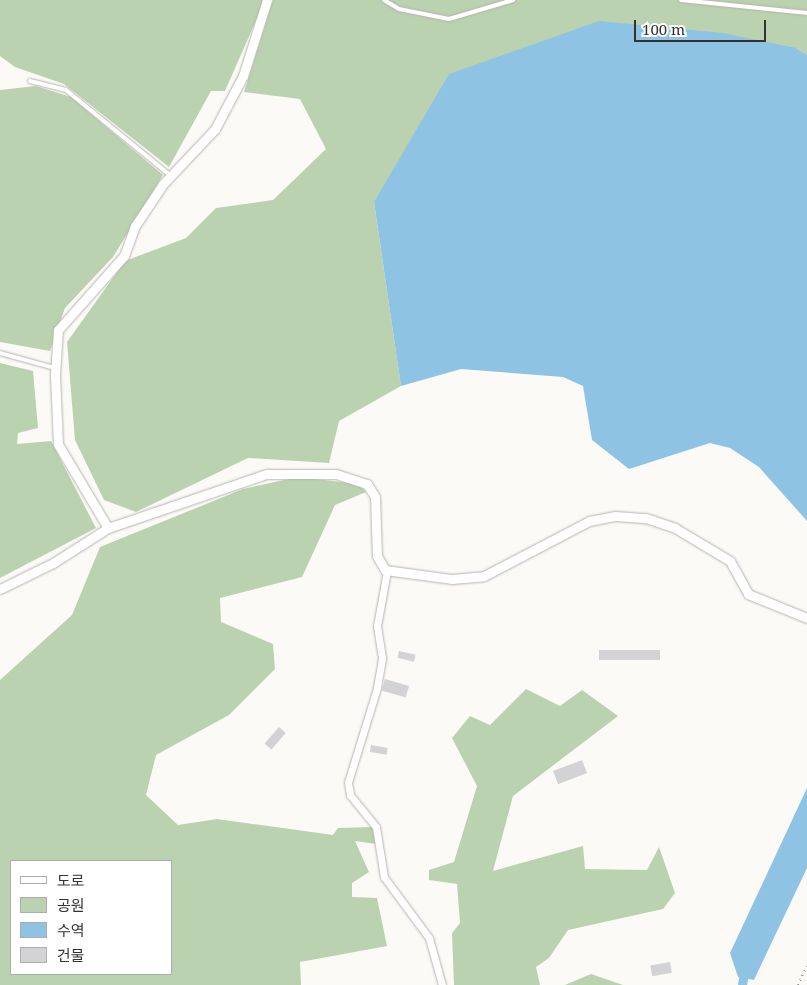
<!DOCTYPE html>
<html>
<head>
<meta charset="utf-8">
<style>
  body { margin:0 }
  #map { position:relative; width:807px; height:985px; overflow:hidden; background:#fcfaf7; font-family:"Noto Serif","Noto Sans KR",serif }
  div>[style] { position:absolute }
  .green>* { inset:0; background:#bad2af }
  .water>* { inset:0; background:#8ec3e3 }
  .canal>* { height:9px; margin:-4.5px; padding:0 4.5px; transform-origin:4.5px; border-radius:4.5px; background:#8ec3e3 }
  .building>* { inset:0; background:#d3d2d5; transform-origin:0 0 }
  .path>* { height:2px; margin-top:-1px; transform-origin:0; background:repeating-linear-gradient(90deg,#91908e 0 1px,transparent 0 5px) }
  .roads { filter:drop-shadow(0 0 1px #b5b3b0) drop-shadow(0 0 1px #b5b3b0) }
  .service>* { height:4px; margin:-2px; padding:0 2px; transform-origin:2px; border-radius:2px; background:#fff }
  .minor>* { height:7px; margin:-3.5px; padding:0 3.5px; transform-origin:3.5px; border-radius:3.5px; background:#fff }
  .tertiary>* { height:9px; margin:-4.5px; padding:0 4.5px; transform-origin:4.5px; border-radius:4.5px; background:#fff }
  span { translate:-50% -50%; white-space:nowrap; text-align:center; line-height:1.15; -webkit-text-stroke:4.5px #fff; paint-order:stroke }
  .legend { position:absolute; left:10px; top:860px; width:162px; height:115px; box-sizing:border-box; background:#fff; border:1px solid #aeadad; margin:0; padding:6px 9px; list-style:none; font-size:15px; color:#343332 }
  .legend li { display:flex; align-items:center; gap:10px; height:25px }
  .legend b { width:25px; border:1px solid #aeadad }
  .scale { position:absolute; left:634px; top:20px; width:132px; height:22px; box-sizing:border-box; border:2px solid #343332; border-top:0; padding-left:6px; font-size:15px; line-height:18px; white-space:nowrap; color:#343332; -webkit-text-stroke:4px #fff; paint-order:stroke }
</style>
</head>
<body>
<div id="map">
  <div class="green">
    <div style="clip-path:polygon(0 0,265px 0,225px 91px,211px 91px,169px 167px,64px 84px,15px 67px,0 56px)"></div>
    <div style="clip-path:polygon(273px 0,807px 0,807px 55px,796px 48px,374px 202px,401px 386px,339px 421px,329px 463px,248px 458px,136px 512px,104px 500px,75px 440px,67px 342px,125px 261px,186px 238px,216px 208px,273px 200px,326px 149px,300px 99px,244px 92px)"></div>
    <div style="clip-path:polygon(36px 86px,71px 97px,163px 175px,113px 257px,65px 308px,50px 351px,0 342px,0 90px)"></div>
    <div style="clip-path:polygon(0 363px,33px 371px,38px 428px,18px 433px,17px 444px,51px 441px,96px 528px,0 578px)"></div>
    <div style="clip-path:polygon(evenodd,298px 477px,358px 484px,366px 492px,335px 505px,302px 577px,220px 598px,221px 622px,273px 644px,275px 669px,229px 715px,156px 755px,146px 795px,178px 825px,217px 819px,333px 835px,338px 828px,372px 827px,376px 844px,355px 841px,369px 872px,352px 883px,352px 897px,377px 898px,387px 946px,300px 962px,301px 985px,0 985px,0 680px,72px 615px,100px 547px,243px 489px,298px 477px,11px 861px,171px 861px,171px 974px,11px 974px,11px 861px)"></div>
    <div style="clip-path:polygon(526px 689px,560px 706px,582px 690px,618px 716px,513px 796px,493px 871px,583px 846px,585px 869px,647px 870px,659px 847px,675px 893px,663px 909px,568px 930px,549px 958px,536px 967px,540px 985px,454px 985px,452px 933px,460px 923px,457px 884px,429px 880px,429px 870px,454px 862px,477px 786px,452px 738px,470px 716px,490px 725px)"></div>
    <div style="clip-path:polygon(591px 974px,623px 985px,565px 985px)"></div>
  </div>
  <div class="water">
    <div style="clip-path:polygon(599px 21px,723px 33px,796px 48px,807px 55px,807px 521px,759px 467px,730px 448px,710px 443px,629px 469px,592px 440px,583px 386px,563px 377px,461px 369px,401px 386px,374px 202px,449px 74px)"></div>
    <div style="clip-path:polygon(807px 788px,807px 868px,754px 980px,738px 977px,730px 953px)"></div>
  </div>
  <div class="canal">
    <div style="left:742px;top:985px;width:18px;rotate:-81deg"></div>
  </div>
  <div class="building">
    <div style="left:660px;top:650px;width:10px;height:61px;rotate:90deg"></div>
    <div style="left:399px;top:651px;width:17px;height:7px;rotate:13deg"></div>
    <div style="left:385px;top:679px;width:25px;height:12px;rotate:16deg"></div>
    <div style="left:279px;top:727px;width:9px;height:22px;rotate:41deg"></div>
    <div style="left:371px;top:745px;width:17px;height:7px;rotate:10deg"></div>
    <div style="left:582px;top:760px;width:14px;height:31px;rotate:69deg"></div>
    <div style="left:670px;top:962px;width:11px;height:20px;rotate:80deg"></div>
  </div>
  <div class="path">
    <div style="left:798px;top:985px;width:21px;rotate:-65deg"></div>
  </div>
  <div class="roads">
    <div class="service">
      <div style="left:384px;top:0;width:17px;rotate:31deg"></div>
      <div style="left:399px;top:9px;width:51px;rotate:11.3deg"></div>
      <div style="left:449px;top:19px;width:67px;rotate:-16.5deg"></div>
      <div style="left:681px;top:0;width:127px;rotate:5.9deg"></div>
      <div style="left:30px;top:81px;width:37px;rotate:14deg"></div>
      <div style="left:66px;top:90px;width:136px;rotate:39.3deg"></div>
      <div style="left:0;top:353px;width:57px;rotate:15.3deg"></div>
    </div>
    <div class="minor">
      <div style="left:387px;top:571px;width:56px;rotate:100.3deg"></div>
      <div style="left:377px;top:626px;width:33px;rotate:81deg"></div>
      <div style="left:382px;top:659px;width:29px;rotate:100deg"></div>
      <div style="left:377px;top:688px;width:98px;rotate:107.1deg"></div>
      <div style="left:348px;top:782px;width:13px;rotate:81deg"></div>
      <div style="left:350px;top:795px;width:41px;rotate:50.9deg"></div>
      <div style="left:376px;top:827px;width:51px;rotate:80.9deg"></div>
      <div style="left:384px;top:877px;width:76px;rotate:53.6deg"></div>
      <div style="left:429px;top:938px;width:49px;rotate:74.5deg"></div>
    </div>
    <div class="tertiary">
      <div style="left:108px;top:528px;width:168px;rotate:-18.8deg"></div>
      <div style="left:267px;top:474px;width:69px"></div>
      <div style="left:336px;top:474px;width:33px;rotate:18deg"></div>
      <div style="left:367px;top:484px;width:15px;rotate:58deg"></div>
      <div style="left:375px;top:497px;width:59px;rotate:88.1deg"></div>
      <div style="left:377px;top:556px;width:16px;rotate:60deg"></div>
      <div style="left:385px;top:570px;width:68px;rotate:7.7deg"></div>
      <div style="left:452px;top:579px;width:32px;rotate:-5deg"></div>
      <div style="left:484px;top:576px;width:119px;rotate:-27.6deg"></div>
      <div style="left:589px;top:521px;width:26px;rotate:-11deg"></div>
      <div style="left:615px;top:516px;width:31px;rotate:4deg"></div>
      <div style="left:646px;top:518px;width:31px;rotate:19deg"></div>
      <div style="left:675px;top:528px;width:64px;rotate:31deg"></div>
      <div style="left:730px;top:561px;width:38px;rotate:61deg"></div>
      <div style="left:748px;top:594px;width:64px;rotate:22.1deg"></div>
      <div style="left:0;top:589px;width:59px;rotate:-26.1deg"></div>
      <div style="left:53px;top:563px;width:65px;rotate:-32.5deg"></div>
      <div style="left:108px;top:528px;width:98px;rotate:-120.8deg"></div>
      <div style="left:58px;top:444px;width:69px;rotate:-92.5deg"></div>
      <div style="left:55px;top:375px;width:45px;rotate:-86.2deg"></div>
      <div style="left:58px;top:330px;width:99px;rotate:-48.3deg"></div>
      <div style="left:124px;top:256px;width:32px;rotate:-70deg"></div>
      <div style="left:135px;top:226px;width:50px;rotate:-56.3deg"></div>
      <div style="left:163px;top:184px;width:76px;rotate:-46.6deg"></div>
      <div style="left:215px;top:129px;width:60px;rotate:-62.2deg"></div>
      <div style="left:243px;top:76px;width:80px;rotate:-72.5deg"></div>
    </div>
  </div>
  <ul class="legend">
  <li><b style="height:6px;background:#fff"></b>도로</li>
  <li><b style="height:14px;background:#bad2af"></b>공원</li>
  <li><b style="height:14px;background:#8ec3e3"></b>수역</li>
  <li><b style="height:14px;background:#d3d2d5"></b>건물</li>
  </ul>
  <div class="scale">100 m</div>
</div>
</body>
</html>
